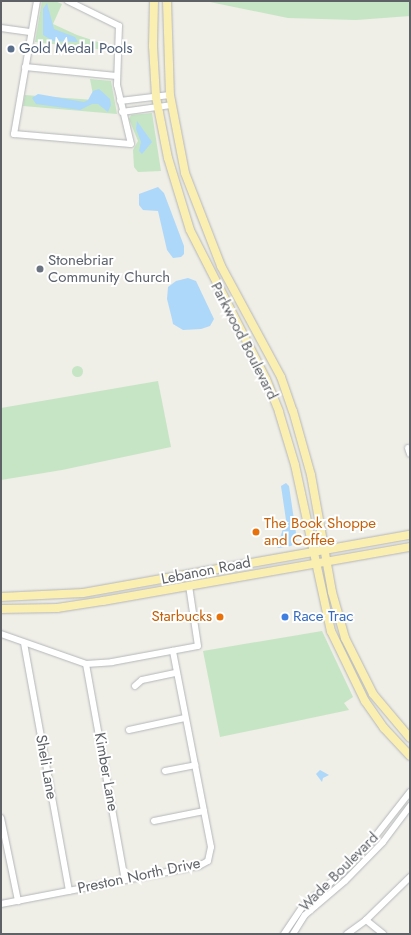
<!DOCTYPE html>
<html>
<head>
<meta charset="utf-8">
<style>
  body { margin:0 }
  #map { position:relative; width:411px; height:935px; overflow:hidden; background:#efeee7; font-family:Jost,sans-serif }
  div>[style] { position:absolute }
  .green>* { inset:0; background:#c5e5c5 }
  .round { border-radius:50% }
  .water>* { inset:0; background:#add8fa }
  .roads { filter:drop-shadow(0 0 1px #b4b7ba) drop-shadow(0 0 1px #b4b7ba) }
  .minor>* { height:6px; margin:-3px; padding:0 3px; transform-origin:3px; border-radius:3px; background:#fff }
  .major>* { height:8px; margin:-4px; padding:0 4px; transform-origin:4px; border-radius:4px; background:#faeeb1 }
  .dots>* { width:11px; height:11px; translate:-50% -50%; box-sizing:border-box; border:2px solid #fff; border-radius:50% }
  span { translate:-50% -50%; white-space:nowrap; text-align:center; line-height:1.15; -webkit-text-stroke:4px #fff; paint-order:stroke }
  .service-label { font-size:15px; color:#4e5e75 }
  .left { translate:0 -50%; text-align:left }
  .worship-label { font-size:15px; color:#5b616d }
  .street-label { font-size:15px; color:#5e6266 }
  .food-label { font-size:15px; color:#c56008 }
  .right { translate:-100% -50%; text-align:right }
  .shop-label { font-size:15px; color:#366cbe }
  .frame { position:absolute; inset:0; border:2px solid #5e6266; pointer-events:none }
</style>
</head>
<body>
<div id="map">
  <div class="green">
    <div style="clip-path:polygon(42px 1px,55px 1px,62px 4px,53px 24px,77px 35px,110px 46px,113px 44px,115px 51px,35px 42px)"></div>
    <div style="clip-path:polygon(205px 1px,410px 1px,410px 16px,356px 20px,288px 18px)"></div>
    <div style="clip-path:polygon(90px 79px,111px 81px,117px 114px,23px 106px,25px 95px,94px 100px)"></div>
    <div style="clip-path:polygon(152px 113px,161px 171px,138px 172px,134px 167px,133px 150px,138px 141px,129px 119px,131px 115px)"></div>
    <div class="round" style="left:71.5px;top:365.5px;width:11px;height:11px"></div>
    <div style="clip-path:polygon(158px 381px,171px 447px,62px 470px,1px 480px,1px 408px)"></div>
    <div style="clip-path:polygon(322px 631px,353px 697px,344px 703px,349px 710px,220px 737px,203px 651px)"></div>
  </div>
  <div class="water">
    <div style="clip-path:polygon(47px 3px,54px 29px,75px 37px,78px 42px,53px 41px,43px 35px,43px 9px)"></div>
    <div style="clip-path:polygon(99px 89px,110px 99px,111px 105px,108px 112px,98px 104px,92px 104px,80px 110px,36px 104px,32px 98px,38px 94px,84px 102px,88px 100px,93px 91px)"></div>
    <div style="clip-path:polygon(137px 121px,152px 142px,142px 154px,139px 151px,141px 142px,136px 129px)"></div>
    <div style="clip-path:polygon(158px 187px,164px 193px,184px 246px,184px 254px,181px 257px,173px 258px,167px 250px,158px 211px,143px 210px,139px 205px,139px 194px)"></div>
    <div style="clip-path:polygon(188px 278px,196px 281px,214px 319px,210px 326px,201px 329px,183px 330px,173px 324px,172px 319px,167px 299px,168px 287px,176px 281px)"></div>
    <div style="clip-path:polygon(286px 483px,289px 486px,297px 540px,291px 546px,278px 548px,275px 544px,280px 538px,286px 520px,281px 486px)"></div>
    <div style="clip-path:polygon(320px 770px,329px 775px,323px 778px,322px 782px,316px 774px)"></div>
  </div>
  <div class="roads">
    <div class="minor">
      <div style="left:37px;top:1px;width:135px;rotate:99.8deg"></div>
      <div style="left:14px;top:134px;width:117px;rotate:4.9deg"></div>
      <div style="left:131px;top:144px;width:61px;rotate:-103.3deg"></div>
      <div style="left:117px;top:85px;width:59px;rotate:-88.1deg"></div>
      <div style="left:119px;top:26px;width:57px;rotate:-153.9deg"></div>
      <div style="left:1px;top:28px;width:29px;rotate:8deg"></div>
      <div style="left:25px;top:67px;width:92px;rotate:5.6deg"></div>
      <div style="left:120px;top:101px;width:50px;rotate:-6.8deg"></div>
      <div style="left:122px;top:112px;width:49px;rotate:-8.1deg"></div>
      <div style="left:408px;top:448px;width:6px;rotate:72deg"></div>
      <div style="left:1px;top:634px;width:90px;rotate:19.4deg"></div>
      <div style="left:86px;top:664px;width:26px;rotate:-4deg"></div>
      <div style="left:112px;top:662px;width:87px;rotate:-10.5deg"></div>
      <div style="left:198px;top:646px;width:61px;rotate:-98.5deg"></div>
      <div style="left:24px;top:643px;width:252px;rotate:79.7deg"></div>
      <div style="left:86px;top:664px;width:219px;rotate:79.8deg"></div>
      <div style="left:135px;top:686px;width:9px;rotate:-41deg"></div>
      <div style="left:142px;top:680px;width:35px;rotate:-12deg"></div>
      <div style="left:129px;top:730px;width:57px;rotate:-12.1deg"></div>
      <div style="left:165px;top:771px;width:31px;rotate:-11deg"></div>
      <div style="left:1px;top:818px;width:85px;rotate:78.4deg"></div>
      <div style="left:154px;top:821px;width:51px;rotate:-11.3deg"></div>
      <div style="left:1px;top:904px;width:202px;rotate:-10.9deg"></div>
      <div style="left:199px;top:866px;width:10px;rotate:-29deg"></div>
      <div style="left:208px;top:861px;width:14px;rotate:-78deg"></div>
      <div style="left:211px;top:847px;width:200px;rotate:-101deg"></div>
      <div style="left:366px;top:920px;width:22px;rotate:39deg"></div>
      <div style="left:284px;top:934px;width:32px;rotate:-56deg"></div>
      <div style="left:302px;top:907px;width:54px;rotate:-40.5deg"></div>
      <div style="left:343px;top:872px;width:40px;rotate:-47deg"></div>
      <div style="left:370px;top:843px;width:65px;rotate:-51.9deg"></div>
      <div style="left:293px;top:934px;width:22px;rotate:-58deg"></div>
      <div style="left:305px;top:915px;width:52px;rotate:-40.4deg"></div>
      <div style="left:345px;top:881px;width:54px;rotate:-45.7deg"></div>
      <div style="left:383px;top:842px;width:45px;rotate:-53.1deg"></div>
      <div style="left:347px;top:934px;width:24px;rotate:-36deg"></div>
      <div style="left:366px;top:920px;width:62px;rotate:-44.3deg"></div>
    </div>
    <div class="major">
      <div style="left:154px;top:1px;width:45px;rotate:91.3deg"></div>
      <div style="left:153px;top:46px;width:51px;rotate:86.6deg"></div>
      <div style="left:156px;top:97px;width:62px;rotate:78.9deg"></div>
      <div style="left:168px;top:158px;width:75px;rotate:73deg"></div>
      <div style="left:190px;top:230px;width:167px;rotate:63deg"></div>
      <div style="left:266px;top:379px;width:35px;rotate:68deg"></div>
      <div style="left:279px;top:412px;width:55px;rotate:73.2deg"></div>
      <div style="left:295px;top:465px;width:170px;rotate:77.8deg"></div>
      <div style="left:331px;top:631px;width:78px;rotate:64.1deg"></div>
      <div style="left:365px;top:701px;width:33px;rotate:55deg"></div>
      <div style="left:384px;top:728px;width:38px;rotate:47deg"></div>
      <div style="left:167px;top:1px;width:94px;rotate:88.2deg"></div>
      <div style="left:170px;top:95px;width:79px;rotate:79.1deg"></div>
      <div style="left:185px;top:173px;width:100px;rotate:68.8deg"></div>
      <div style="left:221px;top:266px;width:126px;rotate:61.6deg"></div>
      <div style="left:281px;top:377px;width:36px;rotate:71deg"></div>
      <div style="left:293px;top:411px;width:66px;rotate:74.3deg"></div>
      <div style="left:311px;top:475px;width:119px;rotate:79.8deg"></div>
      <div style="left:332px;top:592px;width:48px;rotate:74.2deg"></div>
      <div style="left:345px;top:638px;width:63px;rotate:63.4deg"></div>
      <div style="left:373px;top:694px;width:57px;rotate:49.9deg"></div>
      <div style="left:1px;top:597px;width:82px;rotate:-2.8deg"></div>
      <div style="left:83px;top:593px;width:332px;rotate:-10.1deg"></div>
      <div style="left:1px;top:609px;width:56px;rotate:-1deg"></div>
      <div style="left:57px;top:608px;width:47px;rotate:-8.7deg"></div>
      <div style="left:103px;top:601px;width:312px;rotate:-10deg"></div>
    </div>
  </div>
  <div class="dots">
    <div style="left:11px;top:49px;background:#5c6f8a"></div>
    <div style="left:40px;top:269px;background:#6b7280"></div>
    <div style="left:256px;top:532px;background:#e8710a"></div>
    <div style="left:220px;top:617px;background:#e8710a"></div>
    <div style="left:285px;top:617px;background:#3f7fe0"></div>
  </div>
  <div class="service-label">
    <span class="left" style="left:19px;top:49px">Gold Medal Pools</span>
  </div>
  <div class="worship-label">
    <span class="left" style="left:48px;top:269px">Stonebriar<br>Community Church</span>
  </div>
  <div class="street-label">
    <span style="left:244px;top:341px;rotate:63deg">Parkwood Boulevard</span>
    <span style="left:206px;top:571px;rotate:-11deg">Lebanon Road</span>
    <span style="left:46px;top:767px;rotate:80deg">Sheli Lane</span>
    <span style="left:106px;top:772px;rotate:80deg">Kimber Lane</span>
    <span style="left:339px;top:872px;rotate:-45deg">Wade Boulevard</span>
    <span style="left:139px;top:876px;rotate:-12deg">Preston North Drive</span>
  </div>
  <div class="food-label">
    <span class="left" style="left:264px;top:532px">The Book Shoppe<br>and Coffee</span>
    <span class="right" style="left:212px;top:617px">Starbucks</span>
  </div>
  <div class="shop-label">
    <span class="left" style="left:293px;top:617px">Race Trac</span>
  </div>
  <div class="frame"></div>
</div>
</body>
</html>
